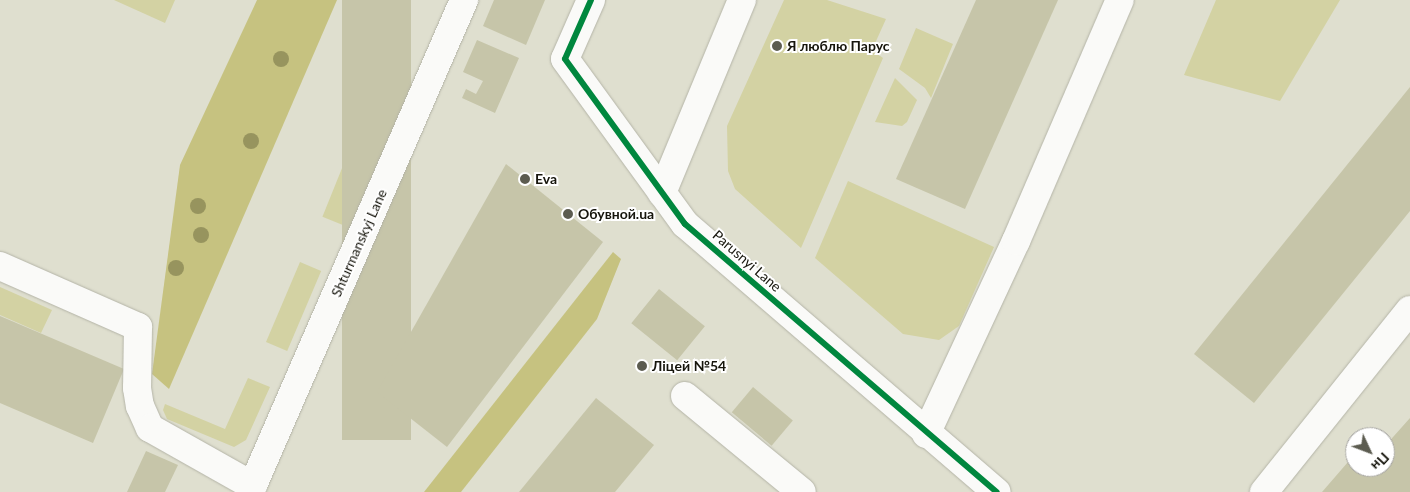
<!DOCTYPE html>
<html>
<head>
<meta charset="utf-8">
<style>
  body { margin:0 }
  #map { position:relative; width:1410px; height:492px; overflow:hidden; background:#dfdfcf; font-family:Lato,sans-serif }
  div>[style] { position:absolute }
  .green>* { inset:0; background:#d3d2a3; transform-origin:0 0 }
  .forest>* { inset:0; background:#c6c280 }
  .building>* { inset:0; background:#c6c5a9; transform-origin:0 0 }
  .roads { filter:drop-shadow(0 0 1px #b4b4a7) drop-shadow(0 0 1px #b4b4a7) }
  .minor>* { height:28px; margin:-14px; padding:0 14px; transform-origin:14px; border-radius:14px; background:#fafaf8 }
  .cycleway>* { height:6px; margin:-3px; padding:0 3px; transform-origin:3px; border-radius:3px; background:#00873e }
  .trees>* { width:16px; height:16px; margin:-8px; border-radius:50%; background:#97945e }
  .dots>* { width:14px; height:14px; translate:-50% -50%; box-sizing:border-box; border:2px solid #fff; border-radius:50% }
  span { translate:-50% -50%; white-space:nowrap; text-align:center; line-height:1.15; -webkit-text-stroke:4px #fff; paint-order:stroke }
  .poi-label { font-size:14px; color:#16150c; font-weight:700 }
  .left { translate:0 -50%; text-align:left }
  .street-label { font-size:14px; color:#16150c }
  .north { position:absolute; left:1345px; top:427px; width:50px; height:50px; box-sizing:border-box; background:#fff; border:1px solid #a2a19e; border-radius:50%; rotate:133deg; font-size:14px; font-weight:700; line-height:20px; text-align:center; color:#16150c }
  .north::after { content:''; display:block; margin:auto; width:18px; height:22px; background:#5c5c50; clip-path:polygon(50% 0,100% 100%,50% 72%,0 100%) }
</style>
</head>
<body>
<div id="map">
  <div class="green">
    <div style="clip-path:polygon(114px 0,175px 0,165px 23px)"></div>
    <div style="clip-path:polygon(784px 0,827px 0,886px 19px,872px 50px,883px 58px,801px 248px,735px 189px,728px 171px,727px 126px)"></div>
    <div style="clip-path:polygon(1216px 0,1340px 0,1280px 101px,1184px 75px)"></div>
    <div style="clip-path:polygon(916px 28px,953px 44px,931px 98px,925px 88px,899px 69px)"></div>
    <div style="clip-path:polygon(895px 78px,917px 100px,907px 122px,902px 126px,875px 122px)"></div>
    <div style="left:355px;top:136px;width:24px;height:87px;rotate:22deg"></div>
    <div style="clip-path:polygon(848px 181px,994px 247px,959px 326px,939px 340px,903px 334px,815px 258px)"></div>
    <div style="left:300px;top:262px;width:23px;height:87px;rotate:23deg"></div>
    <div style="clip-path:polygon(0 287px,52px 310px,41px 333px,0 315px)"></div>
    <div style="clip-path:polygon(248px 378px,270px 387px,246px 440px,234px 447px,167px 419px,163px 410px,165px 404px,225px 429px)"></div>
  </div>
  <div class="forest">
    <div style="clip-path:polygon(257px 0,337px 0,169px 389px,152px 374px,180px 165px)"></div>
    <div style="clip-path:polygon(613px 252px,621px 259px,597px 319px,461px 492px,424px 492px)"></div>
  </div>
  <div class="building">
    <div style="left:342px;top:0;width:69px;height:440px"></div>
    <div style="clip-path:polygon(494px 0,545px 0,526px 45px,483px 26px)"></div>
    <div style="clip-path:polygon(976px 0,1058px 0,965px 209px,896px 179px)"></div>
    <div style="clip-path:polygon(477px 40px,519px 58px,495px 113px,462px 98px,466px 89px,476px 94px,483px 81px,463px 72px)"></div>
    <div style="clip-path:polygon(1410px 87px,1410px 211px,1254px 403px,1194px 354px)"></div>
    <div style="clip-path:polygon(506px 164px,603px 242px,447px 447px,377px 392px)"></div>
    <div style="left:659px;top:289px;width:59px;height:44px;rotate:39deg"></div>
    <div style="clip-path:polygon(0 316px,124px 369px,93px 443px,0 403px)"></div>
    <div style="left:753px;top:387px;width:52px;height:33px;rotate:40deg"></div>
    <div style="clip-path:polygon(596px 398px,654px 445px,615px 492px,519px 492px)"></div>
    <div style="clip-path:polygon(1410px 418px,1410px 492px,1322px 492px,1348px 462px,1361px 473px,1367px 467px,1385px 467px,1385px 446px)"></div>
    <div style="clip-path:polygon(146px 451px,178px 465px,165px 492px,127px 492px)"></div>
  </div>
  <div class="roads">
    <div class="minor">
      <div style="left:591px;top:0;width:64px;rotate:113.8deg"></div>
      <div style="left:565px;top:59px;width:204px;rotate:54deg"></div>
      <div style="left:685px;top:224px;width:411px;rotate:40.7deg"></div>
      <div style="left:662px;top:193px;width:209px;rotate:-67.5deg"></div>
      <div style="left:0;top:266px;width:151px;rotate:23.8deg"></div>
      <div style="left:138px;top:327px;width:61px;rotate:90.9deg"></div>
      <div style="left:137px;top:388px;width:18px;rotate:81deg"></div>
      <div style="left:140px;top:406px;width:24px;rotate:66deg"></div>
      <div style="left:150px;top:428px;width:118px;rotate:29.4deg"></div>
      <div style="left:685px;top:396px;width:151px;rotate:39.4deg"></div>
      <div style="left:926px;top:434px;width:213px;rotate:-65deg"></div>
      <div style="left:1016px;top:241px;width:262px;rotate:-66.7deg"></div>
      <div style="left:250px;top:492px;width:537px;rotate:-66.49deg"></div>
      <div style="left:1264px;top:492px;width:233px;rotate:-51.3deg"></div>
    </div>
  </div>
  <div class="cycleway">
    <div style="left:591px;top:0;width:64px;rotate:113.8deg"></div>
    <div style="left:565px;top:59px;width:204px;rotate:54deg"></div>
    <div style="left:685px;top:224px;width:411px;rotate:40.7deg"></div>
  </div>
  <div class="trees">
    <div style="left:281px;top:59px"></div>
    <div style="left:251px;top:141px"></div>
    <div style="left:198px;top:206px"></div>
    <div style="left:201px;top:235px"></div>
    <div style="left:176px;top:268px"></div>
  </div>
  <div class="dots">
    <div style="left:777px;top:46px;background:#5c5c50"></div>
    <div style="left:525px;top:179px;background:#5c5c50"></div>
    <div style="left:568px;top:214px;background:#5c5c50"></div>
    <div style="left:642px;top:366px;background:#5c5c50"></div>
  </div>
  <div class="poi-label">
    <span class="left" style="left:787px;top:46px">Я люблю Парус</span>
    <span class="left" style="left:535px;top:179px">Eva</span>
    <span class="left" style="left:578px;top:214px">Обувной.ua</span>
    <span class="left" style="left:652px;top:366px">Ліцей №54</span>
  </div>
  <div class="street-label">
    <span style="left:359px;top:243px;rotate:-66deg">Shturmanskyj Lane</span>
    <span style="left:747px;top:261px;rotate:41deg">Parusnyi Lane</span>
  </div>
  <div class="north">Пн</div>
</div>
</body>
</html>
